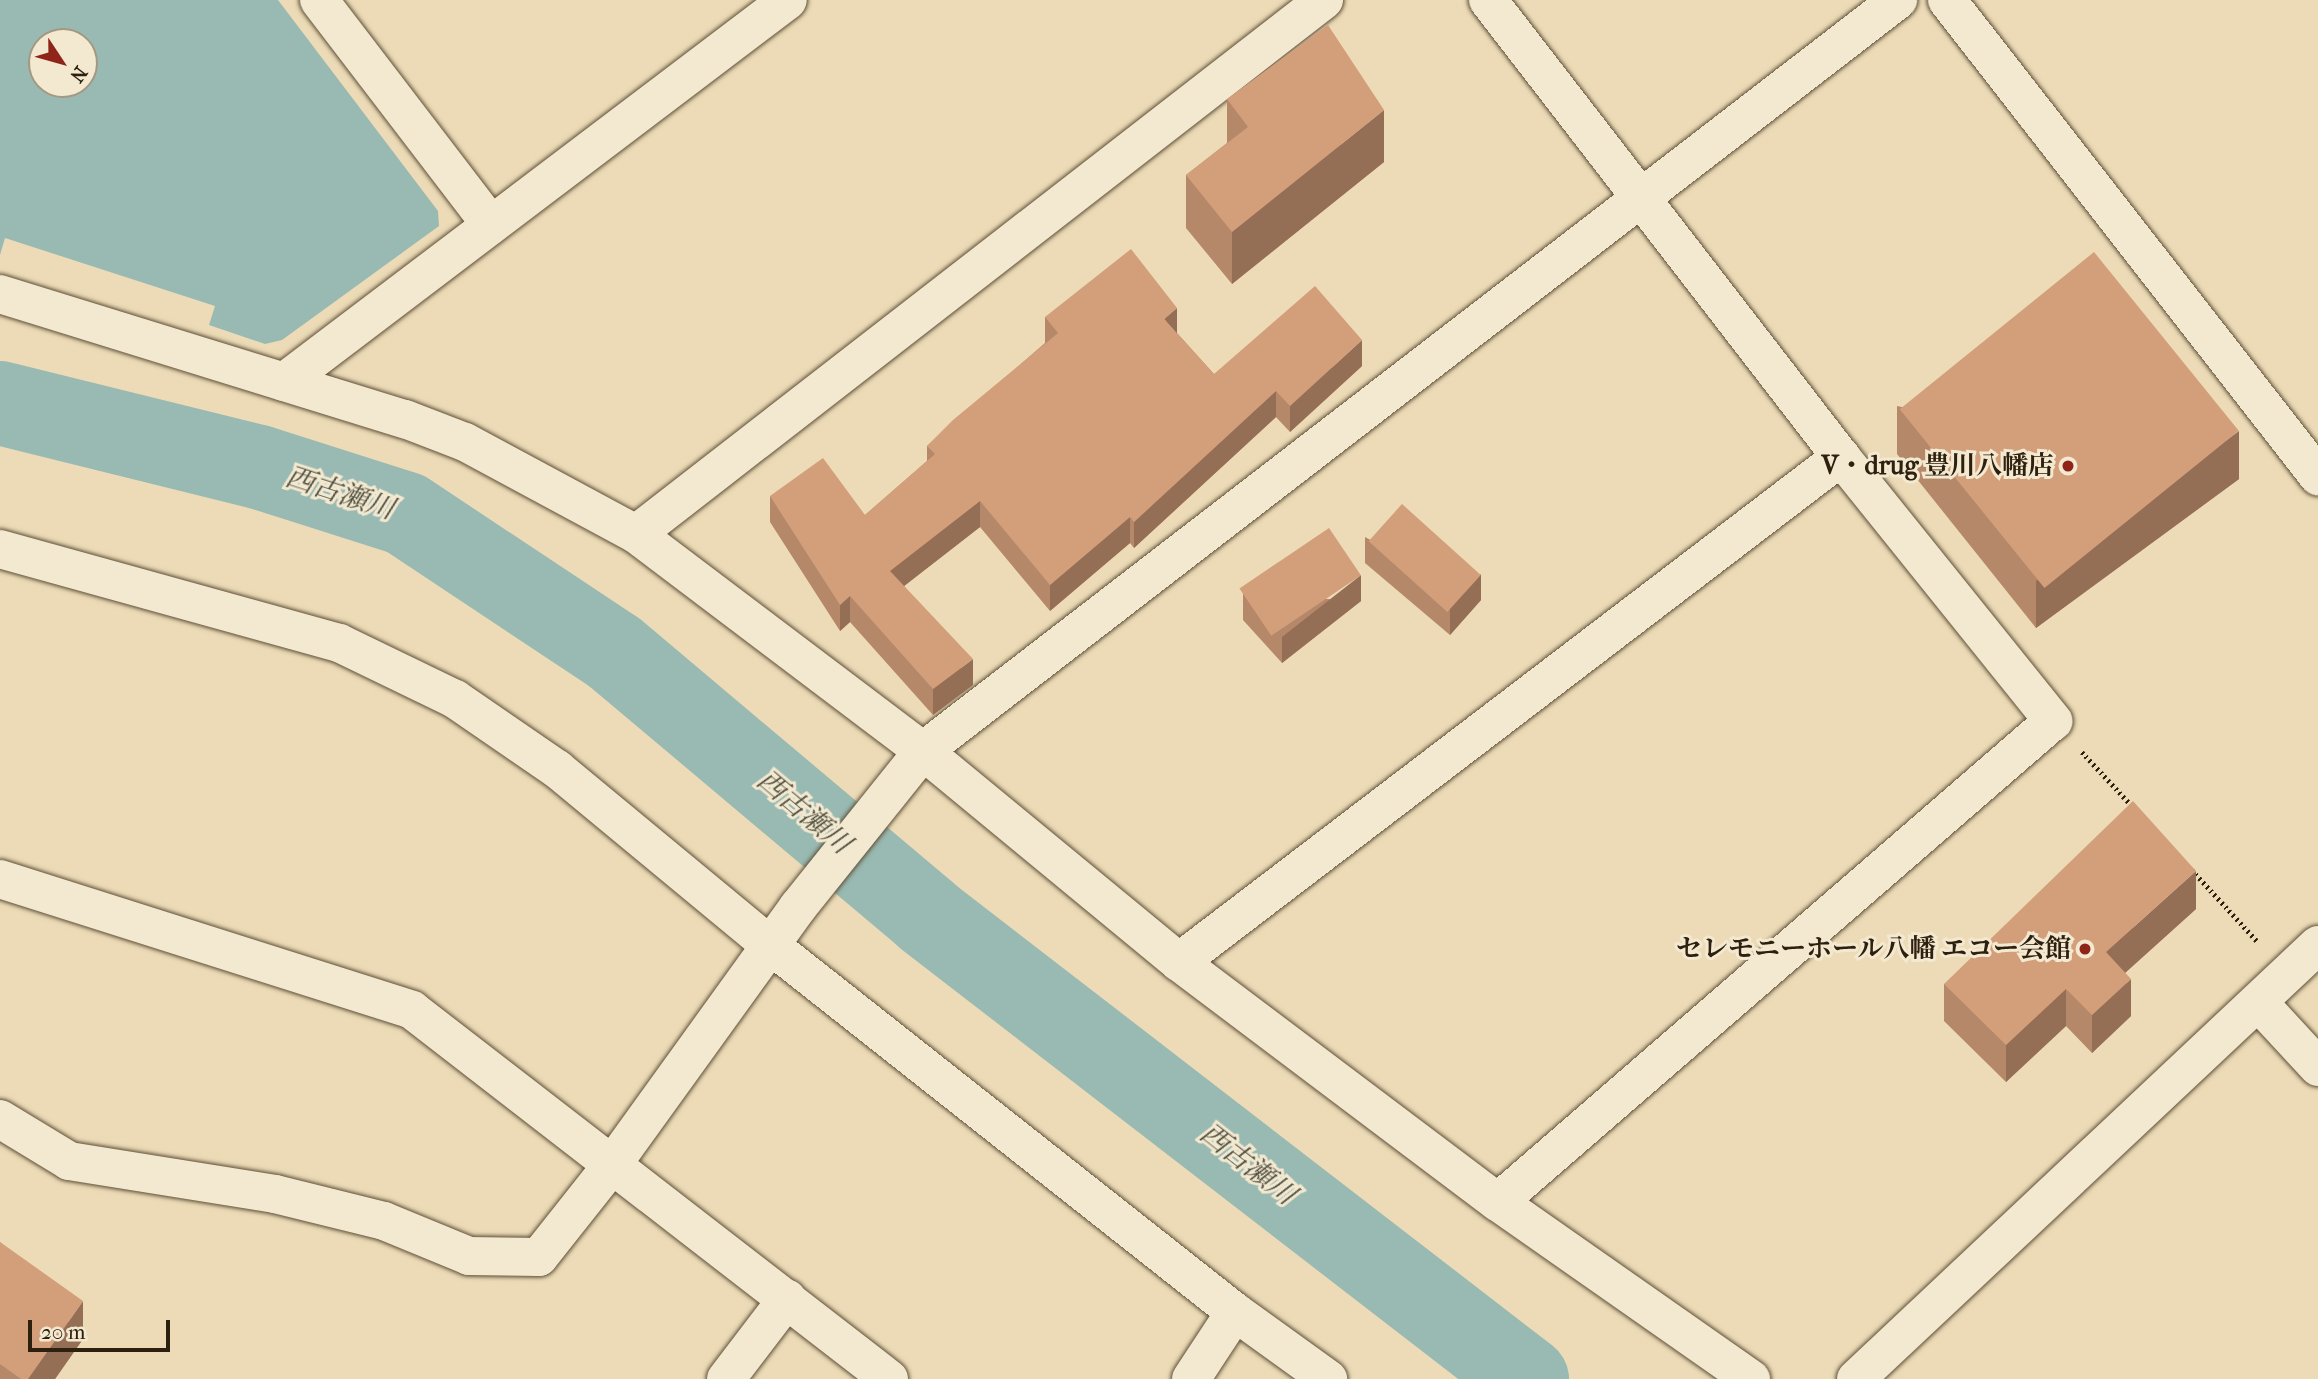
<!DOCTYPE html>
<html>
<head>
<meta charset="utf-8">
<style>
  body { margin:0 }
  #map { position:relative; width:2318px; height:1379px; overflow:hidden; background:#ecdbb6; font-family:"IM FELL French Canon","Noto Serif JP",serif }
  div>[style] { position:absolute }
  .water>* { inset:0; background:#99bab2 }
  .river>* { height:84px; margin:-42px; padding:0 42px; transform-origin:42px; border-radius:42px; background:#99bab2 }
  .path>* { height:4.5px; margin-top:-2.25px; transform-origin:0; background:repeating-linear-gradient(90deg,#2e200e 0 2px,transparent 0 5.5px) }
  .roads { filter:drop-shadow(0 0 2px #5e4f38) drop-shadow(0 0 2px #5e4f38) }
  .minor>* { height:38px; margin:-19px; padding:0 19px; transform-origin:19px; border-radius:19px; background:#f3e8d0 }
  .wall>* { inset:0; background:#b58869 }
  .shaded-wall>* { inset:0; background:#946f55 }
  .building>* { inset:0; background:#d39e7a; transform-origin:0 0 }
  .dots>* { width:19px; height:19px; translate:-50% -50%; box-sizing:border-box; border:4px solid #f3e8d0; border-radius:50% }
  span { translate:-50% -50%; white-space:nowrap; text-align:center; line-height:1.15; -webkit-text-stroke:6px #f3e8d0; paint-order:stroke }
  .poi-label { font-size:26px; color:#2e200e; font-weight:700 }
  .right { translate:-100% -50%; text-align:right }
  .water-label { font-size:28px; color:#4e4e3f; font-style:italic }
  .north { position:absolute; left:28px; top:28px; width:70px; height:70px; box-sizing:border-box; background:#f3e8d0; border:2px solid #a49882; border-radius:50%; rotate:126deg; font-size:19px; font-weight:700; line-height:28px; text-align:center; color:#2e200e }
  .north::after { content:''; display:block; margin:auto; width:24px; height:32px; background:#8f2418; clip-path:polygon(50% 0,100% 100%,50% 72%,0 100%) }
  .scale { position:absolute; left:28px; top:1320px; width:142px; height:32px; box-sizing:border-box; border:4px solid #2e200e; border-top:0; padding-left:9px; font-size:21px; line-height:24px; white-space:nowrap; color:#2e200e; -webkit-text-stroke:5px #f3e8d0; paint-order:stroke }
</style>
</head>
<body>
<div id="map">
  <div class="water">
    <div style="clip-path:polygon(evenodd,0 0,278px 0,438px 211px,439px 226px,282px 340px,265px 344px,209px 325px,215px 306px,5px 238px,0 255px,0 0,42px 42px,84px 42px,84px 84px,42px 84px,42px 42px)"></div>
  </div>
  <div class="river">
    <div style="left:0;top:403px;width:267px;rotate:13.9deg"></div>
    <div style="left:259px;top:467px;width:154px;rotate:17.7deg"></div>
    <div style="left:406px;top:514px;width:250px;rotate:33.6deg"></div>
    <div style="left:614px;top:652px;width:409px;rotate:40.1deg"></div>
    <div style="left:927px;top:916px;width:758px;rotate:37.66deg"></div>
  </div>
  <div class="path">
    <div style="left:2082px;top:752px;width:76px;rotate:47.1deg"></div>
    <div style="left:2192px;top:870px;width:96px;rotate:47.5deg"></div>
  </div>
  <div class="roads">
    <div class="minor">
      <div style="left:319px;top:0;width:283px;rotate:52.6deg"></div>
      <div style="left:1488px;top:0;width:577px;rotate:52.32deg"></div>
      <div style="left:1841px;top:457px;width:339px;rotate:51.2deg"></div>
      <div style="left:2053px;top:721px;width:734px;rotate:139.09deg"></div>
      <div style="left:1947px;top:0;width:604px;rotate:52.07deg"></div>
      <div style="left:0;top:294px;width:424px;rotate:17.2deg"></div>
      <div style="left:405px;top:419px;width:64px;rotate:21deg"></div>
      <div style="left:465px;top:442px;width:194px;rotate:28.3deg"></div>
      <div style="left:636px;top:534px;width:360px;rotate:37.1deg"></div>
      <div style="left:923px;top:751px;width:332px;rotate:39.5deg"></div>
      <div style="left:1179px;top:962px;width:399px;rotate:37deg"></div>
      <div style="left:1498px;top:1202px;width:309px;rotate:35deg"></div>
      <div style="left:284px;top:382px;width:632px;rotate:-37.16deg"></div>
      <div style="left:636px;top:534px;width:871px;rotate:-37.82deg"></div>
      <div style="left:0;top:549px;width:352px;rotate:15.5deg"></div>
      <div style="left:339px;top:643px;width:129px;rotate:25.8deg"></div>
      <div style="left:455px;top:699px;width:124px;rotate:34.5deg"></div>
      <div style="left:557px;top:769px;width:276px;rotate:39.6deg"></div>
      <div style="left:770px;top:945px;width:592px;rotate:38.28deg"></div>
      <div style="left:1235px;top:1312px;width:115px;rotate:35.8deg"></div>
      <div style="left:0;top:879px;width:432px;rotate:17.6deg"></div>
      <div style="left:412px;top:1010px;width:603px;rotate:37.72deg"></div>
      <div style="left:1179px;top:962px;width:833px;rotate:-37.34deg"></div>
      <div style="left:2259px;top:1003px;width:87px;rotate:47.3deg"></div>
      <div style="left:0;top:1119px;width:81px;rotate:31.3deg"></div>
      <div style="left:69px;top:1161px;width:209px;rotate:9.1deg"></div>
      <div style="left:275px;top:1194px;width:112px;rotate:13.9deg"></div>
      <div style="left:384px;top:1221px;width:92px;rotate:22.4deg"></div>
      <div style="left:469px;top:1256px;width:70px;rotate:0.8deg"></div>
      <div style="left:539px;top:1257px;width:117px;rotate:-51.6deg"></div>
      <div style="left:612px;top:1165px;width:318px;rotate:-54.2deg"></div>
      <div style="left:798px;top:907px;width:200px;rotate:-51.3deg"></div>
      <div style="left:923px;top:751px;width:1231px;rotate:-37.61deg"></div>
      <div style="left:726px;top:1379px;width:101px;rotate:-52.7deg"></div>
      <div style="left:1191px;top:1379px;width:80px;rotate:-56.7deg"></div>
      <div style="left:1856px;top:1379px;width:634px;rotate:-43.21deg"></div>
    </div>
  </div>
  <div class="wall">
    <div style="clip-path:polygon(1227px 99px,1384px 162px,1232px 284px,1186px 228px,1186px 175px,1227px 143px)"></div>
    <div style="clip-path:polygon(1045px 317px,1177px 333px,1214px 374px,1362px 366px,1290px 432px,1276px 417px,1134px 548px,1130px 543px,1050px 611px,980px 527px,904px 586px,973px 685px,933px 715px,850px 622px,840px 631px,770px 522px,770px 496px,865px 515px,927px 461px,927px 446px,1045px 343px)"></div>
    <div style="clip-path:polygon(1897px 406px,2239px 479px,2036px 628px,1897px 454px)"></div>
    <div style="clip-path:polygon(1365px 537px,1481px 600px,1450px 635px,1365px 563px)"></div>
    <div style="clip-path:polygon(1243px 594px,1361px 601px,1282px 663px,1243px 620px)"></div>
    <div style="clip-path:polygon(2196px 909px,2125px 973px,2131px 1016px,2092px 1053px,2066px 1026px,2006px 1082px,1944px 1021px,1944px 984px)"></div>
    <div style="clip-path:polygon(0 1242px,83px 1339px,55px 1379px,0 1379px)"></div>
  </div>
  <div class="shaded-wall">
    <div style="clip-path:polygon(1384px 110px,1384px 162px,1232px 284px,1232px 232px)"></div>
    <div style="clip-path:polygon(1177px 308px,1177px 334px,1164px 319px)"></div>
    <div style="clip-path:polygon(1362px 340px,1362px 366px,1290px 432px,1290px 406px)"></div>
    <div style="clip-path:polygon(1276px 391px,1276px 417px,1134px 548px,1134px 522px)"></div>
    <div style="clip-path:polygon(2239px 431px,2239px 479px,2036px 628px,2036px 581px)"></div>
    <div style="clip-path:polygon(980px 501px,980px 527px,890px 597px,890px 571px)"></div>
    <div style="clip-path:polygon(1130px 517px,1130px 543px,1050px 611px,1050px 585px)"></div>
    <div style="clip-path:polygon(1481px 574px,1481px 600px,1450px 635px,1450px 608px)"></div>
    <div style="clip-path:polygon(1361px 575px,1361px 601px,1282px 663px,1282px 637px)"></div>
    <div style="clip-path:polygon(850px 596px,850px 622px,840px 631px,840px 605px)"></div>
    <div style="clip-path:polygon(973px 659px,973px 685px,933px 715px,933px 689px)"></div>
    <div style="clip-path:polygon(2196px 871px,2196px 909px,2106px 990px,2106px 952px)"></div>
    <div style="clip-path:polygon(2131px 979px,2131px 1016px,2092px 1053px,2092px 1015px)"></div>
    <div style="clip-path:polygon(2066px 989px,2066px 1026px,2006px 1082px,2006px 1045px)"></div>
    <div style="clip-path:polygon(83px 1301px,83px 1339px,55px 1379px,28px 1379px)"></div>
  </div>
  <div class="building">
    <div style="clip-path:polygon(1328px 25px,1384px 110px,1232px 232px,1186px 175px,1248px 127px,1227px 99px)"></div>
    <div style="clip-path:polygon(1131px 249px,1177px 308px,1164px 319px,1214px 374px,1315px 286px,1362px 340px,1290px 406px,1276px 391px,1134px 522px,1130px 517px,1050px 585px,980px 501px,890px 571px,973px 659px,933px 689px,850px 596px,840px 605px,770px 496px,823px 458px,865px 515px,935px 454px,927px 446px,953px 420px,1058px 333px,1045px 317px)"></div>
    <div style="left:2094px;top:252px;width:230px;height:250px;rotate:51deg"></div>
    <div style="left:1402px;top:504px;width:106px;height:50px;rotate:42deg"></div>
    <div style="left:1329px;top:528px;width:57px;height:108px;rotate:56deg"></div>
    <div style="clip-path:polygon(2133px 801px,2196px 871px,2106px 952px,2131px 979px,2092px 1015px,2066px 989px,2006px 1045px,1944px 984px)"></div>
    <div style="clip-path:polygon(0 1242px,83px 1301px,28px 1379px,21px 1379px,0 1364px)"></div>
  </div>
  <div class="dots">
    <div style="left:2068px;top:466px;background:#8f2418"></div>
    <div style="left:2085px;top:949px;background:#8f2418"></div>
  </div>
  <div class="poi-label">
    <span class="right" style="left:2054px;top:466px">V・drug 豊川八幡店</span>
    <span class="right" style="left:2071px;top:949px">セレモニーホール八幡 エコー会館</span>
  </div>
  <div class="water-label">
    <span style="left:340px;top:493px;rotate:18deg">西古瀬川</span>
    <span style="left:804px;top:812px;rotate:40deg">西古瀬川</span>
    <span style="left:1248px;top:1164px;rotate:38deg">西古瀬川</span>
  </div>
  <div class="north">N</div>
  <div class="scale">20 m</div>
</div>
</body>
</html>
